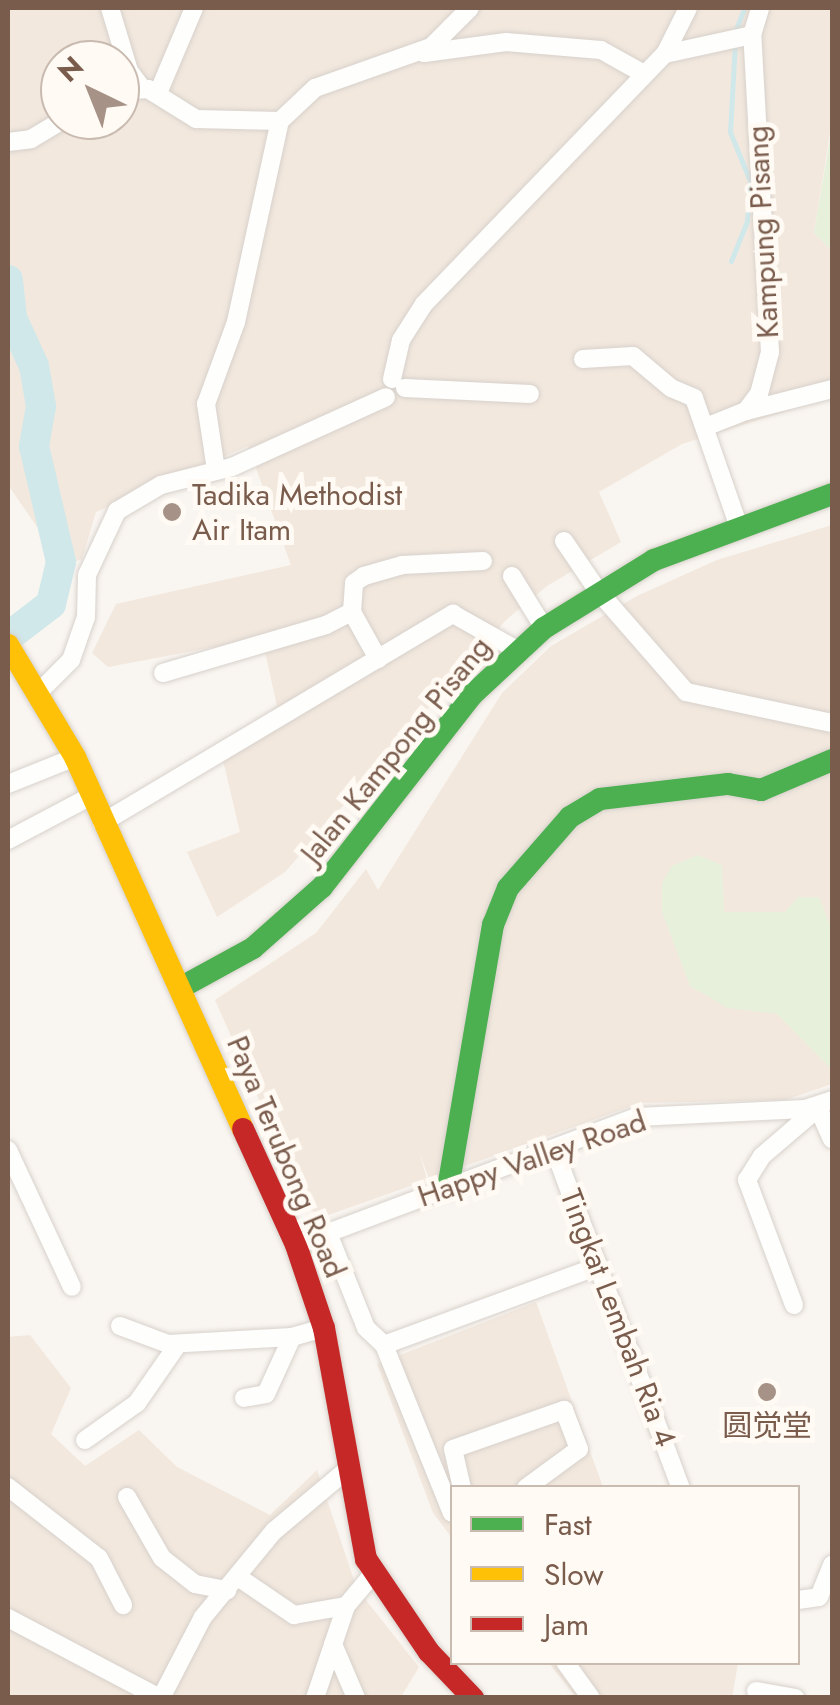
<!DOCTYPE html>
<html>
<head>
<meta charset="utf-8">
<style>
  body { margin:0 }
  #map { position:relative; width:840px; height:1705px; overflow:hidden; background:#f9f5f0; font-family:Jost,"Noto Sans SC",sans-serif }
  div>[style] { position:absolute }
  .residential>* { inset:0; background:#f2e8de }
  .green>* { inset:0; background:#e7f0db }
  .stream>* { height:5px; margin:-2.5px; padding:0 2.5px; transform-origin:2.5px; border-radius:2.5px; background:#d0e8ea }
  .river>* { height:30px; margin:-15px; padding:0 15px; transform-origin:15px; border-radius:15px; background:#d0e8ea }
  .roads { filter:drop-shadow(0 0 2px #d7d1cb) drop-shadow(0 0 2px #d7d1cb) }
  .street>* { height:18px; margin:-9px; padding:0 9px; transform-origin:9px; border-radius:9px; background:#fefefd }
  .fast>* { height:22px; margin:-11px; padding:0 11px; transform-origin:11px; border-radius:11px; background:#4caf50 }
  .slow>* { height:22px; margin:-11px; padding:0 11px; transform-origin:11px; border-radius:11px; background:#ffc107 }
  .jam>* { height:22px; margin:-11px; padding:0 11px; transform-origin:11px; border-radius:11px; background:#c62828 }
  .dots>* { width:28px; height:28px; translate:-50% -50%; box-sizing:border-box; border:5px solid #fffaf3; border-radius:50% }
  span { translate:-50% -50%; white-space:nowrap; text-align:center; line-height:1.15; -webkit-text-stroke:10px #fffaf3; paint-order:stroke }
  .street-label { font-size:30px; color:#7a5c4d }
  .poi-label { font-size:30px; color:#7a5c4d }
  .left { translate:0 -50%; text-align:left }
  .frame { position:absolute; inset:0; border:10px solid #7a5c4d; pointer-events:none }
  .legend { position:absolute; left:450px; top:1485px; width:350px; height:180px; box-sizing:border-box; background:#fffaf3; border:2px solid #cabbb1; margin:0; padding:12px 18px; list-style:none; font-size:30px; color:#7a5c4d }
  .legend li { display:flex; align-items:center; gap:20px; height:50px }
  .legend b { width:50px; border:2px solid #cabbb1 }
  .north { position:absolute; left:40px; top:40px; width:100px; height:100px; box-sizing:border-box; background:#fffaf3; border:2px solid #cabbb1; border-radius:50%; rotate:317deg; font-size:28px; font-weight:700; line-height:40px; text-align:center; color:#7a5c4d }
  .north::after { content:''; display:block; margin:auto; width:35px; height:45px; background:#a69286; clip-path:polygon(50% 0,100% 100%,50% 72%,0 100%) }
</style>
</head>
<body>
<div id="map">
  <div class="residential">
    <div style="clip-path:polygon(evenodd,8px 8px,832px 8px,832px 120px,814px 233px,832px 250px,832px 397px,682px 444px,599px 492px,621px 542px,547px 586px,506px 620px,285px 872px,217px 917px,187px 852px,240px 832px,222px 756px,277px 706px,262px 638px,108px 667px,92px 653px,116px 604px,291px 565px,248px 446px,96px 512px,82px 559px,74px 562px,40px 531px,8px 485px,8px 8px,60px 60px,120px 60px,120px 120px,60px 120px,60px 60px)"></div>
    <div style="clip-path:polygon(832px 525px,832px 1084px,785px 1100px,640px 1103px,429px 1179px,420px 1154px,427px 1180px,323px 1217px,307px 1208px,215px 1000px,316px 933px,366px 869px,378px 890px,502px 693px,551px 646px,637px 596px,717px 560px)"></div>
    <div style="clip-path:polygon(536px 1302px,603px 1487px,452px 1488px,452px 1538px,433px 1513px,377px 1364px)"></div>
    <div style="clip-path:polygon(30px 1335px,71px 1388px,51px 1434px,85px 1466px,139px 1430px,177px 1467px,270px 1515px,317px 1470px,357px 1589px,419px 1667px,401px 1697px,8px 1698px,8px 1337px)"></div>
    <div style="clip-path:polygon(549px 1663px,738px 1663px,732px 1698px,576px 1697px)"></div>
  </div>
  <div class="green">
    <div style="clip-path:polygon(832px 126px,832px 250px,814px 233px)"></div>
    <div style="clip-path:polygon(698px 855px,722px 865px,724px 912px,785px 912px,798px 897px,819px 897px,832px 930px,832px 1070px,777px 1014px,728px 1008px,690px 986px,662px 912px,662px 883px,672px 866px)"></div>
  </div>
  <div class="stream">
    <div style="left:735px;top:32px;width:26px;rotate:-69deg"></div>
    <div style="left:731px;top:261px;width:43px;rotate:-68.2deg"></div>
    <div style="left:747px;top:221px;width:40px;rotate:-85.7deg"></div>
    <div style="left:750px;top:181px;width:53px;rotate:-112.2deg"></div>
    <div style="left:730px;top:132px;width:89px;rotate:-86.8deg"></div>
  </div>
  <div class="river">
    <div style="left:8px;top:280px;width:38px;rotate:84deg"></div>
    <div style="left:12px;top:318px;width:53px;rotate:65.4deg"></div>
    <div style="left:34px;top:366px;width:41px;rotate:80.1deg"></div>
    <div style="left:41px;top:406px;width:41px;rotate:99.9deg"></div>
    <div style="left:34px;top:446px;width:119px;rotate:76.9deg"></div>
    <div style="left:61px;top:562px;width:43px;rotate:103.4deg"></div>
    <div style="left:51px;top:604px;width:54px;rotate:142.5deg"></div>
  </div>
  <div class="roads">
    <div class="street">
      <div style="left:110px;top:8px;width:66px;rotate:73.2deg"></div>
      <div style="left:129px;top:71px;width:20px;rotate:53deg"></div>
      <div style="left:424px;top:53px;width:83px;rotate:-7.6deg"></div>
      <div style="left:506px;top:42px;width:95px;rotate:4.8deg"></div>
      <div style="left:601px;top:50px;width:49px;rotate:29.2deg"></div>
      <div style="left:665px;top:54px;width:89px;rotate:-12.3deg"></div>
      <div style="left:120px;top:91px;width:28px;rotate:-4deg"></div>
      <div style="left:148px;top:89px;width:57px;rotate:32deg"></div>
      <div style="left:196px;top:119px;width:84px;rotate:1.4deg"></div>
      <div style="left:158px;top:93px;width:92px;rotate:-67deg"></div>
      <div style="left:8px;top:142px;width:23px;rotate:-7deg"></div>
      <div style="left:31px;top:139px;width:37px;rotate:-31deg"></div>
      <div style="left:583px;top:359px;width:50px;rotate:-3.4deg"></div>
      <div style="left:633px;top:356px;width:50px;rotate:40.1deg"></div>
      <div style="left:671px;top:388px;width:25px;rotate:23deg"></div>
      <div style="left:694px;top:398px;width:137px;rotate:70.8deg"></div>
      <div style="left:392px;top:379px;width:40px;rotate:-77deg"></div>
      <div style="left:401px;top:340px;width:43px;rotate:-57.4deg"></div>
      <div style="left:424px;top:304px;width:347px;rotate:-46.1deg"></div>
      <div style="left:665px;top:54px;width:51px;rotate:-63.4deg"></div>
      <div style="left:405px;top:388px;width:125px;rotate:2.7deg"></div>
      <div style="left:746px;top:411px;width:89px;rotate:-14.3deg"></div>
      <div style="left:708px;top:426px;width:41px;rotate:-21.5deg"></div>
      <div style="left:746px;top:411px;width:21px;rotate:-53deg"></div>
      <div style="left:759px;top:394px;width:43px;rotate:-75.3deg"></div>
      <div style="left:770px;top:352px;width:318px;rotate:-93.2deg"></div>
      <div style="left:752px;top:35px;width:28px;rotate:-73deg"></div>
      <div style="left:216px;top:470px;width:67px;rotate:-98.6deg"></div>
      <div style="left:206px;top:404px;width:87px;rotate:-69.9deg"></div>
      <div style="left:236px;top:322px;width:206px;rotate:-77.7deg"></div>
      <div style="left:280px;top:121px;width:48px;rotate:-43.3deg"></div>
      <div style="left:315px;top:88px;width:123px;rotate:-19.5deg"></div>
      <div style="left:431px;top:47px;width:55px;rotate:-45deg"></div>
      <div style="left:564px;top:541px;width:60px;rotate:55.8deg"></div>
      <div style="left:598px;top:591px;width:134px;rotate:48.9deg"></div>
      <div style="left:686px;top:692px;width:149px;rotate:12deg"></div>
      <div style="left:512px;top:576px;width:61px;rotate:58.4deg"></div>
      <div style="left:352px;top:612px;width:54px;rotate:61deg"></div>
      <div style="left:163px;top:673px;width:170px;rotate:-16.4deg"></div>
      <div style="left:326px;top:625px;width:29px;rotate:-27deg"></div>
      <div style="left:352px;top:612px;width:29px;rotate:-86deg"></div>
      <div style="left:354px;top:583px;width:12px;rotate:-35deg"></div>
      <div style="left:364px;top:576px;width:40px;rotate:-16deg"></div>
      <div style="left:402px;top:565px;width:81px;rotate:-2.8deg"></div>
      <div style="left:39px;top:692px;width:45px;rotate:-45deg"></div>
      <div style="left:71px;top:660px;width:46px;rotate:-70.8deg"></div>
      <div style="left:86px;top:617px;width:42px;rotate:-88.6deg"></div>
      <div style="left:87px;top:575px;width:71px;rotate:-64.9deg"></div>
      <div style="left:117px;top:511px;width:51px;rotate:-30.6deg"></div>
      <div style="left:161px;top:485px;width:73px;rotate:-14.2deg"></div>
      <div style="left:232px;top:467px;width:169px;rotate:-24.4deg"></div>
      <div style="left:8px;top:784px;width:72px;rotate:-21.9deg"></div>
      <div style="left:102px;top:823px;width:409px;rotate:-30.8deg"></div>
      <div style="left:453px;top:614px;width:73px;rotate:29.4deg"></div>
      <div style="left:8px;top:840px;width:94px;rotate:-27.9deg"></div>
      <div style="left:554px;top:1149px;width:362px;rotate:69.5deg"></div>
      <div style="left:8px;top:1150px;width:151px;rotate:65deg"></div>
      <div style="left:328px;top:1233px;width:102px;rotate:68.2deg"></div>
      <div style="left:366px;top:1328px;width:25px;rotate:43deg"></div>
      <div style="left:384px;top:1345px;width:181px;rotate:68deg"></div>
      <div style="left:296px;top:1245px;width:364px;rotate:-20.6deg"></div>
      <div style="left:637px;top:1117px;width:168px;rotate:-2.7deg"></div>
      <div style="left:805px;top:1109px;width:28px;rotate:-18deg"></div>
      <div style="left:794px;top:1305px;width:134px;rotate:-110.6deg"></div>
      <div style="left:747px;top:1180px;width:28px;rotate:-58deg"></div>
      <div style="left:762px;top:1156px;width:74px;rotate:-40.6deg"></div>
      <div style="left:818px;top:1108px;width:34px;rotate:66deg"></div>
      <div style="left:120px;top:1326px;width:51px;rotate:20.6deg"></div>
      <div style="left:168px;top:1344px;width:124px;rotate:-3.2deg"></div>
      <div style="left:384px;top:1345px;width:229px;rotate:-20.2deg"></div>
      <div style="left:244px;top:1398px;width:22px;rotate:-10deg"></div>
      <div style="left:266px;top:1394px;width:63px;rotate:-65.5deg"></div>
      <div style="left:292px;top:1337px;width:33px;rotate:-16deg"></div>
      <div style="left:85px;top:1440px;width:64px;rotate:-35.4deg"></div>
      <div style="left:137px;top:1403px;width:72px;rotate:-55.2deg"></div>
      <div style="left:8px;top:1487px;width:115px;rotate:38deg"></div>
      <div style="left:99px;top:1558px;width:53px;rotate:62.9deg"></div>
      <div style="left:462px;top:1488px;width:40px;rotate:-103deg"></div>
      <div style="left:453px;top:1449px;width:118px;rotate:-19.4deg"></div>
      <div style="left:564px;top:1410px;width:42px;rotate:69deg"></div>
      <div style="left:579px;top:1449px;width:66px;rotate:143.7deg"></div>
      <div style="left:127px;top:1497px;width:70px;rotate:60.2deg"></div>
      <div style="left:162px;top:1558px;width:42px;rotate:38.2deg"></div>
      <div style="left:195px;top:1584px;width:33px;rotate:11deg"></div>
      <div style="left:238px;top:1577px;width:68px;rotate:34.2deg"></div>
      <div style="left:294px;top:1615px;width:53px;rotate:-9.8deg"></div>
      <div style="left:798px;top:1600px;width:21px;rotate:-8deg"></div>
      <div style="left:819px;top:1597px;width:35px;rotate:-68deg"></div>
      <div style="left:8px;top:1618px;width:172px;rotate:27.8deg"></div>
      <div style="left:333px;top:1644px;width:59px;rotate:66.9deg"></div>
      <div style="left:565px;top:1662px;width:44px;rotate:54.2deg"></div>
      <div style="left:756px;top:1691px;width:40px;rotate:10deg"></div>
      <div style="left:161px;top:1698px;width:91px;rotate:-62.6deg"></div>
      <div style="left:203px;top:1617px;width:112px;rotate:-50.5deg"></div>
      <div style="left:274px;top:1531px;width:97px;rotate:-40deg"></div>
      <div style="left:315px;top:1698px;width:97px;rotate:-71.4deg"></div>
      <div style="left:346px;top:1606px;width:42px;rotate:-49.8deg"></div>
    </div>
    <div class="fast">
      <div style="left:180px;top:988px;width:83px;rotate:-28.7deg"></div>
      <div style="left:253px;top:948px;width:92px;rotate:-41.5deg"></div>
      <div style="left:322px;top:887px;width:244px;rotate:-52deg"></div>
      <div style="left:472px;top:695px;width:98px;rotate:-42.9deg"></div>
      <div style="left:544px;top:628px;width:129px;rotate:-31.7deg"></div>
      <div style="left:654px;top:560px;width:190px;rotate:-20.3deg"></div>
      <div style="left:448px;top:1188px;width:267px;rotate:-80.3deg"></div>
      <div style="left:493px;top:925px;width:40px;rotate:-68deg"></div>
      <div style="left:508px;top:888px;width:94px;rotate:-48.9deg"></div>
      <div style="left:570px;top:817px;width:35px;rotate:-31deg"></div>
      <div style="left:600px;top:799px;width:129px;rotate:-6.7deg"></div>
      <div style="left:728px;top:784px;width:34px;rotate:10deg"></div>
      <div style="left:761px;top:790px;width:77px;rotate:-22.9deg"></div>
    </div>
    <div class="slow">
      <div style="left:8px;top:645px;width:131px;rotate:59.1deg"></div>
      <div style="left:75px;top:757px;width:408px;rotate:65.7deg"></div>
    </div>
    <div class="jam">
      <div style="left:243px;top:1129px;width:128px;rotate:65.4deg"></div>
      <div style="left:296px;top:1245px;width:88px;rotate:71.4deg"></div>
      <div style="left:324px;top:1328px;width:235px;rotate:79.7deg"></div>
      <div style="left:366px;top:1559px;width:112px;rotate:55.9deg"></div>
      <div style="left:429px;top:1652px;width:64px;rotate:46.3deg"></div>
    </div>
  </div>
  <div class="dots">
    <div style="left:172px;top:512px;background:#a69286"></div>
    <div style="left:767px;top:1392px;background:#a69286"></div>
  </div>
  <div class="street-label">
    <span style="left:763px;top:232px;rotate:-93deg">Kampung Pisang</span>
    <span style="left:396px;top:750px;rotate:-51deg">Jalan Kampong Pisang</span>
    <span style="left:286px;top:1157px;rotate:67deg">Paya Terubong Road</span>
    <span style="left:532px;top:1159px;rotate:-19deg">Happy Valley Road</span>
    <span style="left:618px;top:1318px;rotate:69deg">Tingkat Lembah Ria 4</span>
  </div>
  <div class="poi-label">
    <span class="left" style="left:192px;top:512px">Tadika Methodist<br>Air Itam</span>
    <span style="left:767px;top:1426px">圆觉堂</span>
  </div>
  <div class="frame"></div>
  <ul class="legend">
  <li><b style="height:12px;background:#4caf50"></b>Fast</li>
  <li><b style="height:12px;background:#ffc107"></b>Slow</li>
  <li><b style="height:12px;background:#c62828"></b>Jam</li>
  </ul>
  <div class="north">N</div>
</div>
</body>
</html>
